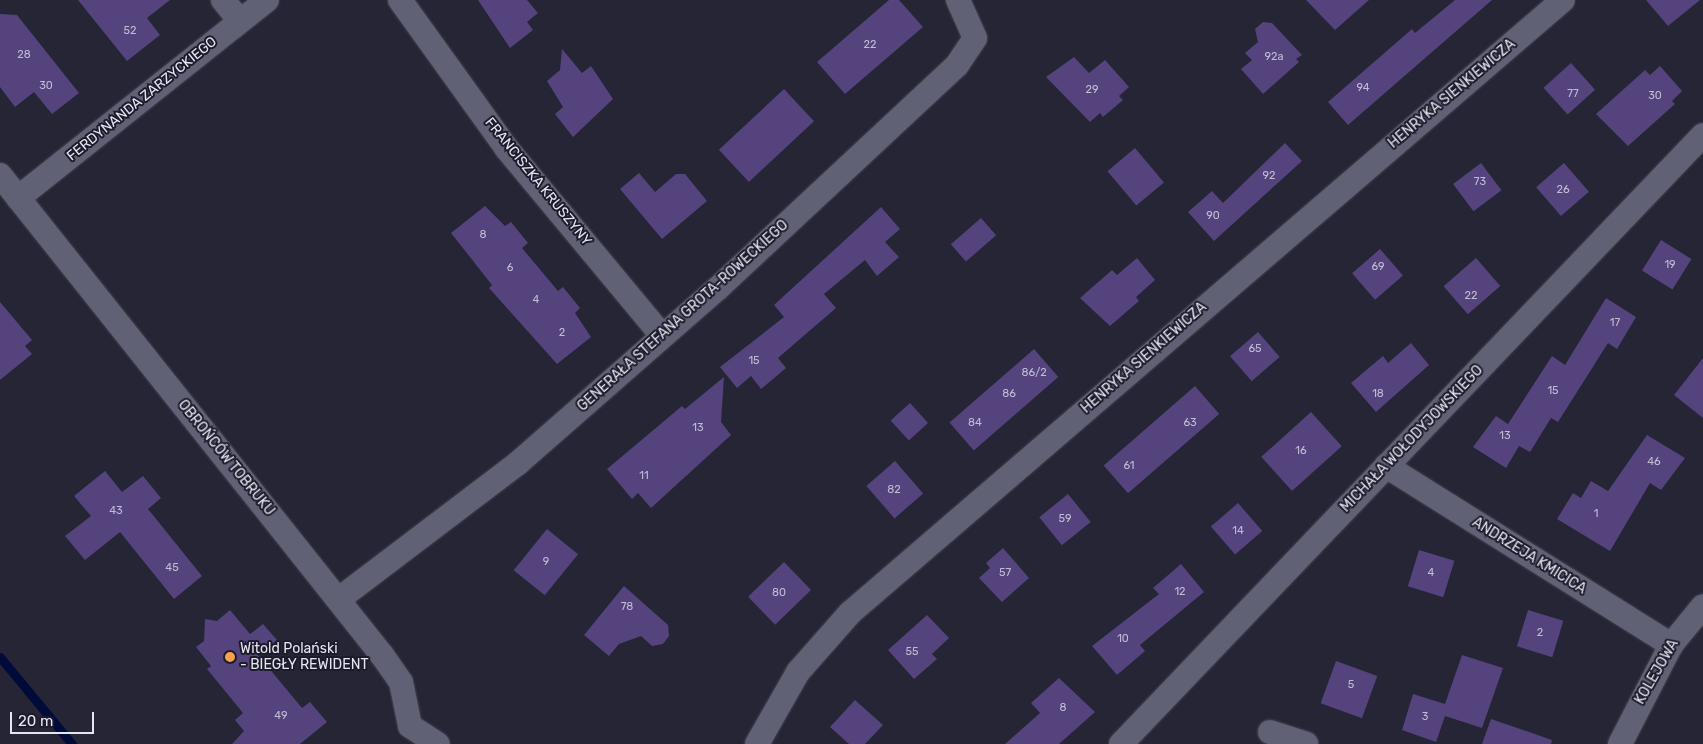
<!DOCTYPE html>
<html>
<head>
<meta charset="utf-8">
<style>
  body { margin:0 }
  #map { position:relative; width:1703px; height:744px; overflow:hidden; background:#252536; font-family:Rubik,sans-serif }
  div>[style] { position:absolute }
  .stream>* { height:9px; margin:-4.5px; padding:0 4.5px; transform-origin:4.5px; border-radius:4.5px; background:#000b3a }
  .building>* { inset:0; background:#54437c; transform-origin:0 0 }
  .roads { filter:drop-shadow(0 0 1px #424250) drop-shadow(0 0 1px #424250) }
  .street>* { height:24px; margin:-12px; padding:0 12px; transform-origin:12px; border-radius:12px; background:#616175 }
  .dots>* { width:14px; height:14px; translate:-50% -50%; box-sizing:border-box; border:2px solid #1c1b2c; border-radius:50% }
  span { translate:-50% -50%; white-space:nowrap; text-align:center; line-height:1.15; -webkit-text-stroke:4px #1c1b2c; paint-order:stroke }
  .number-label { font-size:11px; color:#c1bcd4 }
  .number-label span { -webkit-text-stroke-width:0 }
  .street-label { font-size:14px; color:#e5e5f1 }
  .poi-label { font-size:14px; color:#e5e5f1 }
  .left { translate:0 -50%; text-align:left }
  .scale { position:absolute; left:10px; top:712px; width:84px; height:22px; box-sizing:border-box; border:2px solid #e5e5f1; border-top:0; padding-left:6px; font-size:15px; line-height:18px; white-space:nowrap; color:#e5e5f1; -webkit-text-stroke:4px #1c1b2c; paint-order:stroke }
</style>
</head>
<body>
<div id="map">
  <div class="stream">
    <div style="left:0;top:657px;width:113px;rotate:50.4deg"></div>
  </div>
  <div class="building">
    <div style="clip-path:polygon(78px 0,170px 0,147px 18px,160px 35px,127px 61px)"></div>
    <div style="clip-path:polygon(478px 0,527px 0,538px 13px,527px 22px,533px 30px,510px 48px)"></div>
    <div style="clip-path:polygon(889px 0,899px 0,923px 27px,845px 94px,817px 62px)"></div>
    <div style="clip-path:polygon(1306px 0,1369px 0,1335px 30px)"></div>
    <div style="clip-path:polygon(1455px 0,1492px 0,1348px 125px,1328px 102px,1412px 29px,1415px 33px)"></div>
    <div style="clip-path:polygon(1646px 0,1700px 0,1668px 26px)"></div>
    <div style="clip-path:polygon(0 14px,17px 15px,79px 93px,52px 114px,34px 92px,15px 107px,0 87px)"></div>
    <div style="clip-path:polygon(1263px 22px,1272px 23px,1302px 55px,1296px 59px,1299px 62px,1263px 94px,1241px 69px,1252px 60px,1245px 53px,1258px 42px,1255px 29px)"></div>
    <div style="clip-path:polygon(562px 49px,582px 73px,591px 66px,613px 99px,573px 137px,555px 114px,563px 107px,547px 81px,560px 70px)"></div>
    <div style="clip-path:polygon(1074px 57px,1089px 73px,1105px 60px,1129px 87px,1119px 96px,1123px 100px,1103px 117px,1100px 113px,1090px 122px,1046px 77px)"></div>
    <div style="left:1571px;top:63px;width:36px;height:37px;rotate:48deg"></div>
    <div style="clip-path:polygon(1660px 66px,1682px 91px,1672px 101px,1675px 104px,1628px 146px,1596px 114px,1645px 70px,1650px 75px)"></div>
    <div style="left:784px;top:89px;width:44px;height:89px;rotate:47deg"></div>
    <div style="clip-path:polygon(1285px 143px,1302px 161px,1214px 241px,1188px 212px,1212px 191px,1223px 203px)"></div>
    <div style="left:1135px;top:148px;width:45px;height:36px;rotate:50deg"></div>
    <div style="left:1481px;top:163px;width:34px;height:35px;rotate:53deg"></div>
    <div style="left:1564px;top:163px;width:38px;height:37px;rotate:49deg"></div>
    <div style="clip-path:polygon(639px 173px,655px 192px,676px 174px,685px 174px,707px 201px,662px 239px,620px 189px)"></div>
    <div style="clip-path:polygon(485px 206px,505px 226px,511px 222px,528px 243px,522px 248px,558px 291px,563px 287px,580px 308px,575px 313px,591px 337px,557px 364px,489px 288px,492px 285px,451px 233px)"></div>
    <div style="clip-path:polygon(881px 207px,900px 229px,885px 242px,899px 257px,877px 276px,865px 260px,824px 294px,836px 308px,778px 358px,786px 368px,761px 389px,751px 376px,737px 388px,720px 367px,784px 317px,774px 305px)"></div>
    <div style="left:981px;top:218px;width:23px;height:40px;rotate:49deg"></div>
    <div style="left:1661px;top:240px;width:36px;height:36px;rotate:32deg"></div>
    <div style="left:1380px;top:249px;width:35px;height:37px;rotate:49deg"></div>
    <div style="clip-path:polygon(1137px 258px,1155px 280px,1136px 297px,1139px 301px,1110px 326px,1080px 298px,1112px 270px,1117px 275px)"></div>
    <div style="left:1476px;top:258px;width:37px;height:43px;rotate:49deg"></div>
    <div style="clip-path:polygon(1606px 298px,1636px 317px,1617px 349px,1608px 343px,1558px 422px,1551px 418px,1530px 452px,1519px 446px,1506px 468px,1473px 447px,1496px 416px,1508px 424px,1552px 356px,1565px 365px)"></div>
    <div style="clip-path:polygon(0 302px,32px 340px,25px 346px,32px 354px,0 380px)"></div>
    <div style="left:1258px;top:332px;width:33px;height:37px;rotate:49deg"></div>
    <div style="clip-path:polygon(1411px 343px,1429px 365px,1376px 412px,1351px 383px,1383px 356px,1388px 363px)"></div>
    <div style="left:1034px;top:349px;width:37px;height:112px;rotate:49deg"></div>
    <div style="clip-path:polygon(1703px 358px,1703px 418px,1674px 395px)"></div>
    <div style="clip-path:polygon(724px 377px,721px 422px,731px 435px,651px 508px,638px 493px,632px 499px,607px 469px,682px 406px,685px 409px)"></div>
    <div style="left:1195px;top:386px;width:37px;height:121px;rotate:49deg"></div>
    <div style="left:910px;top:403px;width:27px;height:26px;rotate:48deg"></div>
    <div style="left:1311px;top:412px;width:46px;height:67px;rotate:48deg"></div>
    <div style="clip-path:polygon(1647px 435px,1685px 458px,1661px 490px,1650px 483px,1610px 551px,1557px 519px,1573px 493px,1581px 498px,1591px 481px,1608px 491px)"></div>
    <div style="left:895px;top:461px;width:43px;height:38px;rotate:49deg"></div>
    <div style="clip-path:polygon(105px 471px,122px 492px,143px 476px,161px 498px,148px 509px,202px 576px,174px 599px,120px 532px,85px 560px,65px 536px,91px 516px,74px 496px)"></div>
    <div style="left:1068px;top:494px;width:36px;height:37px;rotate:51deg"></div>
    <div style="left:1238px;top:503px;width:37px;height:36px;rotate:49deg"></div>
    <div style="left:547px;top:529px;width:40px;height:53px;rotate:39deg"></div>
    <div style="clip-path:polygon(1003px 548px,1029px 578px,1002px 602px,979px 578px,990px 568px,986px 563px)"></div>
    <div style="left:1419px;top:550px;width:37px;height:38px;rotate:17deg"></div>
    <div style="left:784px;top:562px;width:39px;height:50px;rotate:46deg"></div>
    <div style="clip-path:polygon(1181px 564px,1204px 592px,1140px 645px,1145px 651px,1117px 675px,1092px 646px,1159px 594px,1153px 588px)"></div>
    <div style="clip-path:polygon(624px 586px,668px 625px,669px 636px,663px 644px,652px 646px,641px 636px,619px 644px,609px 656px,584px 635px)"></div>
    <div style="clip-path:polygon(230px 610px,250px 634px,263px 624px,277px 640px,258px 655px,302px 708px,310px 702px,327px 722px,300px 744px,232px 744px,244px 731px,235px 720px,243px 713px,207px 669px,211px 666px,196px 647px,204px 641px,205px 619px,217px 621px)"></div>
    <div style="left:1528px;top:610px;width:37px;height:38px;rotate:17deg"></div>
    <div style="clip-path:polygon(927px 615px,949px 638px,932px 654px,937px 659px,914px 679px,888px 650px)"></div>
    <div style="clip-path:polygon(1462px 655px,1503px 668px,1482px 728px,1445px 716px,1436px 742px,1402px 730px,1413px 694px,1445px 704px)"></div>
    <div style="left:1336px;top:661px;width:44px;height:45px;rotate:20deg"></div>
    <div style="clip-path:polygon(1059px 678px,1095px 712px,1059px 744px,1005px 744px,1040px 713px,1031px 703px)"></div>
    <div style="clip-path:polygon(855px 700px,883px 725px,865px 744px,849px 744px,830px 727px)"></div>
    <div style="clip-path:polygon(1491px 719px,1552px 740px,1551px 744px,1482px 744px)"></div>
  </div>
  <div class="roads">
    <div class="street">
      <div style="left:223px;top:0;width:27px;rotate:51deg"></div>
      <div style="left:400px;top:0;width:183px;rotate:54.3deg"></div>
      <div style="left:507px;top:149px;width:243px;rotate:50.3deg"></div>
      <div style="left:0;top:175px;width:613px;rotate:51.49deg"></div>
      <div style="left:382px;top:655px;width:33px;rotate:55deg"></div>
      <div style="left:401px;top:682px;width:45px;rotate:78.4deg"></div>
      <div style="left:410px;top:726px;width:33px;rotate:33deg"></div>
      <div style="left:18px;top:198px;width:318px;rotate:-38.5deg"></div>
      <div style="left:1386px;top:466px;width:337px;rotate:32.1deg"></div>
      <div style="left:339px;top:599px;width:225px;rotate:-37.2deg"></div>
      <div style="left:518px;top:463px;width:264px;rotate:-41.2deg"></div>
      <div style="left:717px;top:289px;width:328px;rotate:-43deg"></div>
      <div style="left:957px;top:65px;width:32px;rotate:-56deg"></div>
      <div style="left:975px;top:38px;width:42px;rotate:-114.1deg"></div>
      <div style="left:1270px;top:732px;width:38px;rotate:18deg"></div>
      <div style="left:757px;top:744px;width:83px;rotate:-60.3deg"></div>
      <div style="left:798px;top:672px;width:79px;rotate:-48.6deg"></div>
      <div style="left:850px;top:613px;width:940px;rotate:-40.69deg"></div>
      <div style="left:1121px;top:744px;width:842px;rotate:-46.3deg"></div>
      <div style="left:1620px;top:744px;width:111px;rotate:-62.7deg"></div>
      <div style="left:1671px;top:645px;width:50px;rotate:-50.6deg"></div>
    </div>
  </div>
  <div class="dots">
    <div style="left:230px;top:657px;background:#f8a04b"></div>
  </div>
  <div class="number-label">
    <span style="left:130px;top:31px">52</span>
    <span style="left:870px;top:45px">22</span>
    <span style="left:24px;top:55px">28</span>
    <span style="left:1274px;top:57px">92a</span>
    <span style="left:46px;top:86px">30</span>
    <span style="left:1363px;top:88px">94</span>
    <span style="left:1092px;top:90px">29</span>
    <span style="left:1573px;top:94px">77</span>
    <span style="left:1655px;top:96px">30</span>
    <span style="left:1269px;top:176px">92</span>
    <span style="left:1480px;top:182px">73</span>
    <span style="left:1563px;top:190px">26</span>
    <span style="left:1213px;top:216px">90</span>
    <span style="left:483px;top:235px">8</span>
    <span style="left:1670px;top:265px">19</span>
    <span style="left:1378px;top:267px">69</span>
    <span style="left:510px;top:268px">6</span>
    <span style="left:1471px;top:296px">22</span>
    <span style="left:536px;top:300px">4</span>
    <span style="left:1615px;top:323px">17</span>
    <span style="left:562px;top:333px">2</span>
    <span style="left:1255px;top:349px">65</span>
    <span style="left:754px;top:361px">15</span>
    <span style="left:1034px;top:373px">86/2</span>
    <span style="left:1553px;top:391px">15</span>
    <span style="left:1009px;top:394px">86</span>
    <span style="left:1378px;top:394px">18</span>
    <span style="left:975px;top:423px">84</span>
    <span style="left:1190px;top:423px">63</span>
    <span style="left:698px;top:428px">13</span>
    <span style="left:1505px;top:436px">13</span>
    <span style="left:1301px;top:451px">16</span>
    <span style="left:1654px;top:462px">46</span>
    <span style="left:1129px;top:466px">61</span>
    <span style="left:644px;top:476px">11</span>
    <span style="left:894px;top:490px">82</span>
    <span style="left:116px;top:511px">43</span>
    <span style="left:1596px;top:514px">1</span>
    <span style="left:1065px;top:519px">59</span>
    <span style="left:1238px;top:531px">14</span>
    <span style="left:546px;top:562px">9</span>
    <span style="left:172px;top:568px">45</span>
    <span style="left:1005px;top:573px">57</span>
    <span style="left:1431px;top:573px">4</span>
    <span style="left:1180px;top:592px">12</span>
    <span style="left:779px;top:593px">80</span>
    <span style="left:627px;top:607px">78</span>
    <span style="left:1540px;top:633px">2</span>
    <span style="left:1123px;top:639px">10</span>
    <span style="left:912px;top:652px">55</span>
    <span style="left:1351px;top:685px">5</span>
    <span style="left:1063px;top:708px">8</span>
    <span style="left:281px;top:716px">49</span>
    <span style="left:1425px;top:717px">3</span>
  </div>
  <div class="street-label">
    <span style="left:1452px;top:94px;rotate:-40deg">HENRYKA SIENKIEWICZA</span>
    <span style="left:142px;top:99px;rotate:-39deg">FERDYNANDA ZARZYCKIEGO</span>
    <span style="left:538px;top:182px;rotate:51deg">FRANCISZKA KRUSZYNY</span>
    <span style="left:683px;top:316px;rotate:-42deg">GENERAŁA STEFANA GROTA-ROWECKIEGO</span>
    <span style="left:1144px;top:358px;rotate:-41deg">HENRYKA SIENKIEWICZA</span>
    <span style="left:1412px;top:439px;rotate:-46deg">MICHAŁA WOŁODYJOWSKIEGO</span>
    <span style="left:226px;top:458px;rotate:51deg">OBROŃCÓW TOBRUKU</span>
    <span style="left:1529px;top:556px;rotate:32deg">ANDRZEJA KMICICA</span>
    <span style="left:1657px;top:672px;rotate:-60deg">KOLEJOWA</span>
  </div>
  <div class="poi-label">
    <span class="left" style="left:240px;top:657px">Witold Polański<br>- BIEGŁY REWIDENT</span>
  </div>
  <div class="scale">20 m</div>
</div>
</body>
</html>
